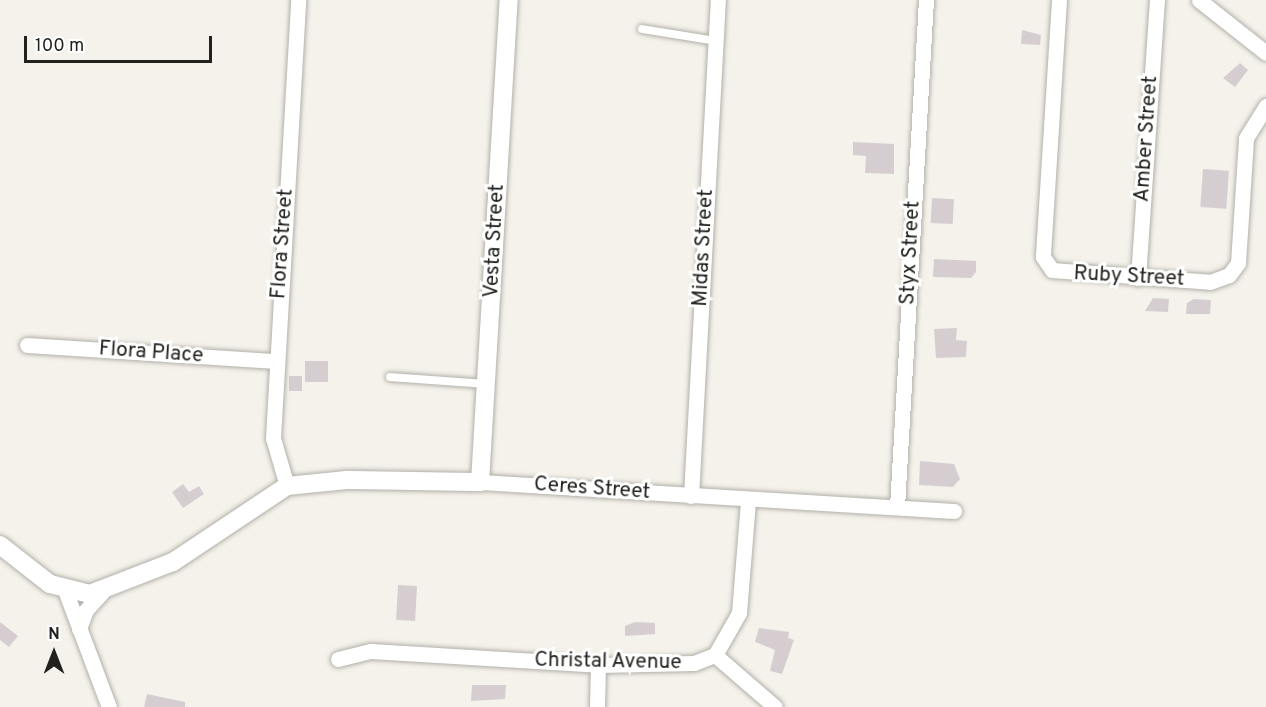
<!DOCTYPE html>
<html>
<head>
<meta charset="utf-8">
<style>
  body { margin:0 }
  #map { position:relative; width:1266px; height:707px; overflow:hidden; background:#f4f2ea; font-family:Overpass,sans-serif }
  div>[style] { position:absolute }
  .building>* { inset:0; background:#d6cdd1; transform-origin:0 0 }
  .roads { filter:drop-shadow(0 0 2px #b2b0a9) drop-shadow(0 0 2px #b2b0a9) }
  .service>* { height:8px; margin:-4px; padding:0 4px; transform-origin:4px; border-radius:4px; background:#fff }
  .minor>* { height:15px; margin:-7.5px; padding:0 7.5px; transform-origin:7.5px; border-radius:7.5px; background:#fff }
  .tertiary>* { height:18px; margin:-9px; padding:0 9px; transform-origin:9px; border-radius:9px; background:#fff }
  span { translate:-50% -50%; white-space:nowrap; text-align:center; line-height:1.15; -webkit-text-stroke:6px #fff; paint-order:stroke }
  .street-label { font-size:21px; color:#21211e }
  .north { position:absolute; left:24px; top:623px; width:60px; height:60px; -webkit-text-stroke:4px #fff; paint-order:stroke; rotate:0deg; font-size:16px; font-weight:700; line-height:24px; text-align:center; color:#21211e }
  .north::after { content:''; display:block; margin:auto; width:21px; height:27px; background:#21211e; clip-path:polygon(50% 0,100% 100%,50% 72%,0 100%) }
  .scale { position:absolute; left:24px; top:36px; width:188px; height:27px; box-sizing:border-box; border:3px solid #21211e; border-top:0; padding-left:8px; font-size:18px; line-height:21px; white-space:nowrap; color:#21211e; -webkit-text-stroke:4px #fff; paint-order:stroke }
</style>
</head>
<body>
<div id="map">
  <div class="building">
    <div style="clip-path:polygon(1022px 30px,1041px 35px,1040px 45px,1021px 44px)"></div>
    <div style="clip-path:polygon(1240px 63px,1248px 70px,1235px 87px,1223px 78px)"></div>
    <div style="clip-path:polygon(853px 142px,894px 144px,894px 174px,865px 173px,866px 156px,853px 155px)"></div>
    <div style="left:1203px;top:169px;width:26px;height:38px;rotate:4deg"></div>
    <div style="left:932px;top:198px;width:22px;height:25px;rotate:3deg"></div>
    <div style="clip-path:polygon(934px 259px,976px 261px,976px 272px,971px 278px,933px 277px)"></div>
    <div style="clip-path:polygon(1153px 298px,1169px 299px,1168px 312px,1145px 311px)"></div>
    <div style="clip-path:polygon(1194px 299px,1211px 300px,1210px 314px,1186px 314px,1187px 303px)"></div>
    <div style="clip-path:polygon(957px 328px,956px 340px,967px 341px,966px 357px,936px 358px,934px 329px)"></div>
    <div style="left:305px;top:361px;width:23px;height:21px"></div>
    <div style="left:289px;top:376px;width:13px;height:15px"></div>
    <div style="clip-path:polygon(920px 461px,954px 464px,960px 479px,953px 487px,919px 485px)"></div>
    <div style="clip-path:polygon(183px 484px,189px 492px,199px 486px,204px 494px,183px 508px,172px 492px)"></div>
    <div style="left:398px;top:585px;width:19px;height:35px;rotate:3deg"></div>
    <div style="clip-path:polygon(0 622px,18px 636px,9px 647px,0 640px)"></div>
    <div style="clip-path:polygon(635px 622px,655px 623px,655px 634px,625px 636px,625px 626px)"></div>
    <div style="clip-path:polygon(759px 628px,789px 632px,788px 638px,794px 640px,782px 674px,770px 671px,775px 650px,755px 642px)"></div>
    <div style="clip-path:polygon(472px 685px,506px 685px,505px 699px,471px 701px)"></div>
    <div style="clip-path:polygon(147px 694px,185px 702px,185px 707px,144px 707px)"></div>
  </div>
  <div class="roads">
    <div class="service">
      <div style="left:642px;top:29px;width:75px;rotate:9.2deg"></div>
      <div style="left:390px;top:377px;width:96px;rotate:4.2deg"></div>
    </div>
    <div class="minor">
      <div style="left:1059px;top:0;width:257px;rotate:93.6deg"></div>
      <div style="left:1043px;top:257px;width:16px;rotate:55deg"></div>
      <div style="left:1052px;top:270px;width:158px;rotate:4.3deg"></div>
      <div style="left:1210px;top:282px;width:20px;rotate:-20deg"></div>
      <div style="left:1229px;top:275px;width:15px;rotate:-53deg"></div>
      <div style="left:1238px;top:263px;width:125px;rotate:-86.3deg"></div>
      <div style="left:1246px;top:138px;width:38px;rotate:-58deg"></div>
      <div style="left:1199px;top:0;width:85px;rotate:38.3deg"></div>
      <div style="left:1138px;top:278px;width:279px;rotate:-86.1deg"></div>
      <div style="left:27px;top:345px;width:250px;rotate:3.7deg"></div>
      <div style="left:480px;top:482px;width:475px;rotate:3.5deg"></div>
      <div style="left:287px;top:486px;width:50px;rotate:-106.3deg"></div>
      <div style="left:273px;top:438px;width:439px;rotate:-86.7deg"></div>
      <div style="left:691px;top:496px;width:497px;rotate:-86.9deg"></div>
      <div style="left:897px;top:507px;width:508px;rotate:-86.73deg"></div>
      <div style="left:65px;top:590px;width:125px;rotate:69.4deg"></div>
      <div style="left:79px;top:629px;width:20px;rotate:-70deg"></div>
      <div style="left:86px;top:610px;width:25px;rotate:-48deg"></div>
      <div style="left:715px;top:655px;width:79px;rotate:40.9deg"></div>
      <div style="left:338px;top:659px;width:34px;rotate:-14deg"></div>
      <div style="left:371px;top:651px;width:227px;rotate:3.5deg"></div>
      <div style="left:598px;top:665px;width:96px;rotate:-1.2deg"></div>
      <div style="left:694px;top:663px;width:22px;rotate:-21deg"></div>
      <div style="left:715px;top:655px;width:48px;rotate:-60.3deg"></div>
      <div style="left:739px;top:613px;width:113px;rotate:-85.4deg"></div>
      <div style="left:597px;top:707px;width:42px;rotate:-88.6deg"></div>
    </div>
    <div class="tertiary">
      <div style="left:0;top:545px;width:63px;rotate:38deg"></div>
      <div style="left:50px;top:584px;width:41px;rotate:14deg"></div>
      <div style="left:90px;top:594px;width:89px;rotate:-21.1deg"></div>
      <div style="left:173px;top:562px;width:137px;rotate:-33.7deg"></div>
      <div style="left:287px;top:486px;width:60px;rotate:-5.7deg"></div>
      <div style="left:347px;top:480px;width:133px;rotate:0.9deg"></div>
      <div style="left:480px;top:482px;width:483px;rotate:-86.6deg"></div>
    </div>
  </div>
  <div class="street-label">
    <span style="left:1147px;top:139px;rotate:-86deg">Amber Street</span>
    <span style="left:495px;top:241px;rotate:-87deg">Vesta Street</span>
    <span style="left:283px;top:244px;rotate:-86deg">Flora Street</span>
    <span style="left:704px;top:248px;rotate:-87deg">Midas Street</span>
    <span style="left:911px;top:253px;rotate:-87deg">Styx Street</span>
    <span style="left:1129px;top:277px;rotate:3deg">Ruby Street</span>
    <span style="left:151px;top:353px;rotate:4deg">Flora Place</span>
    <span style="left:592px;top:489px;rotate:4deg">Ceres Street</span>
    <span style="left:608px;top:662px;rotate:1deg">Christal Avenue</span>
  </div>
  <div class="north">N</div>
  <div class="scale">100 m</div>
</div>
</body>
</html>
